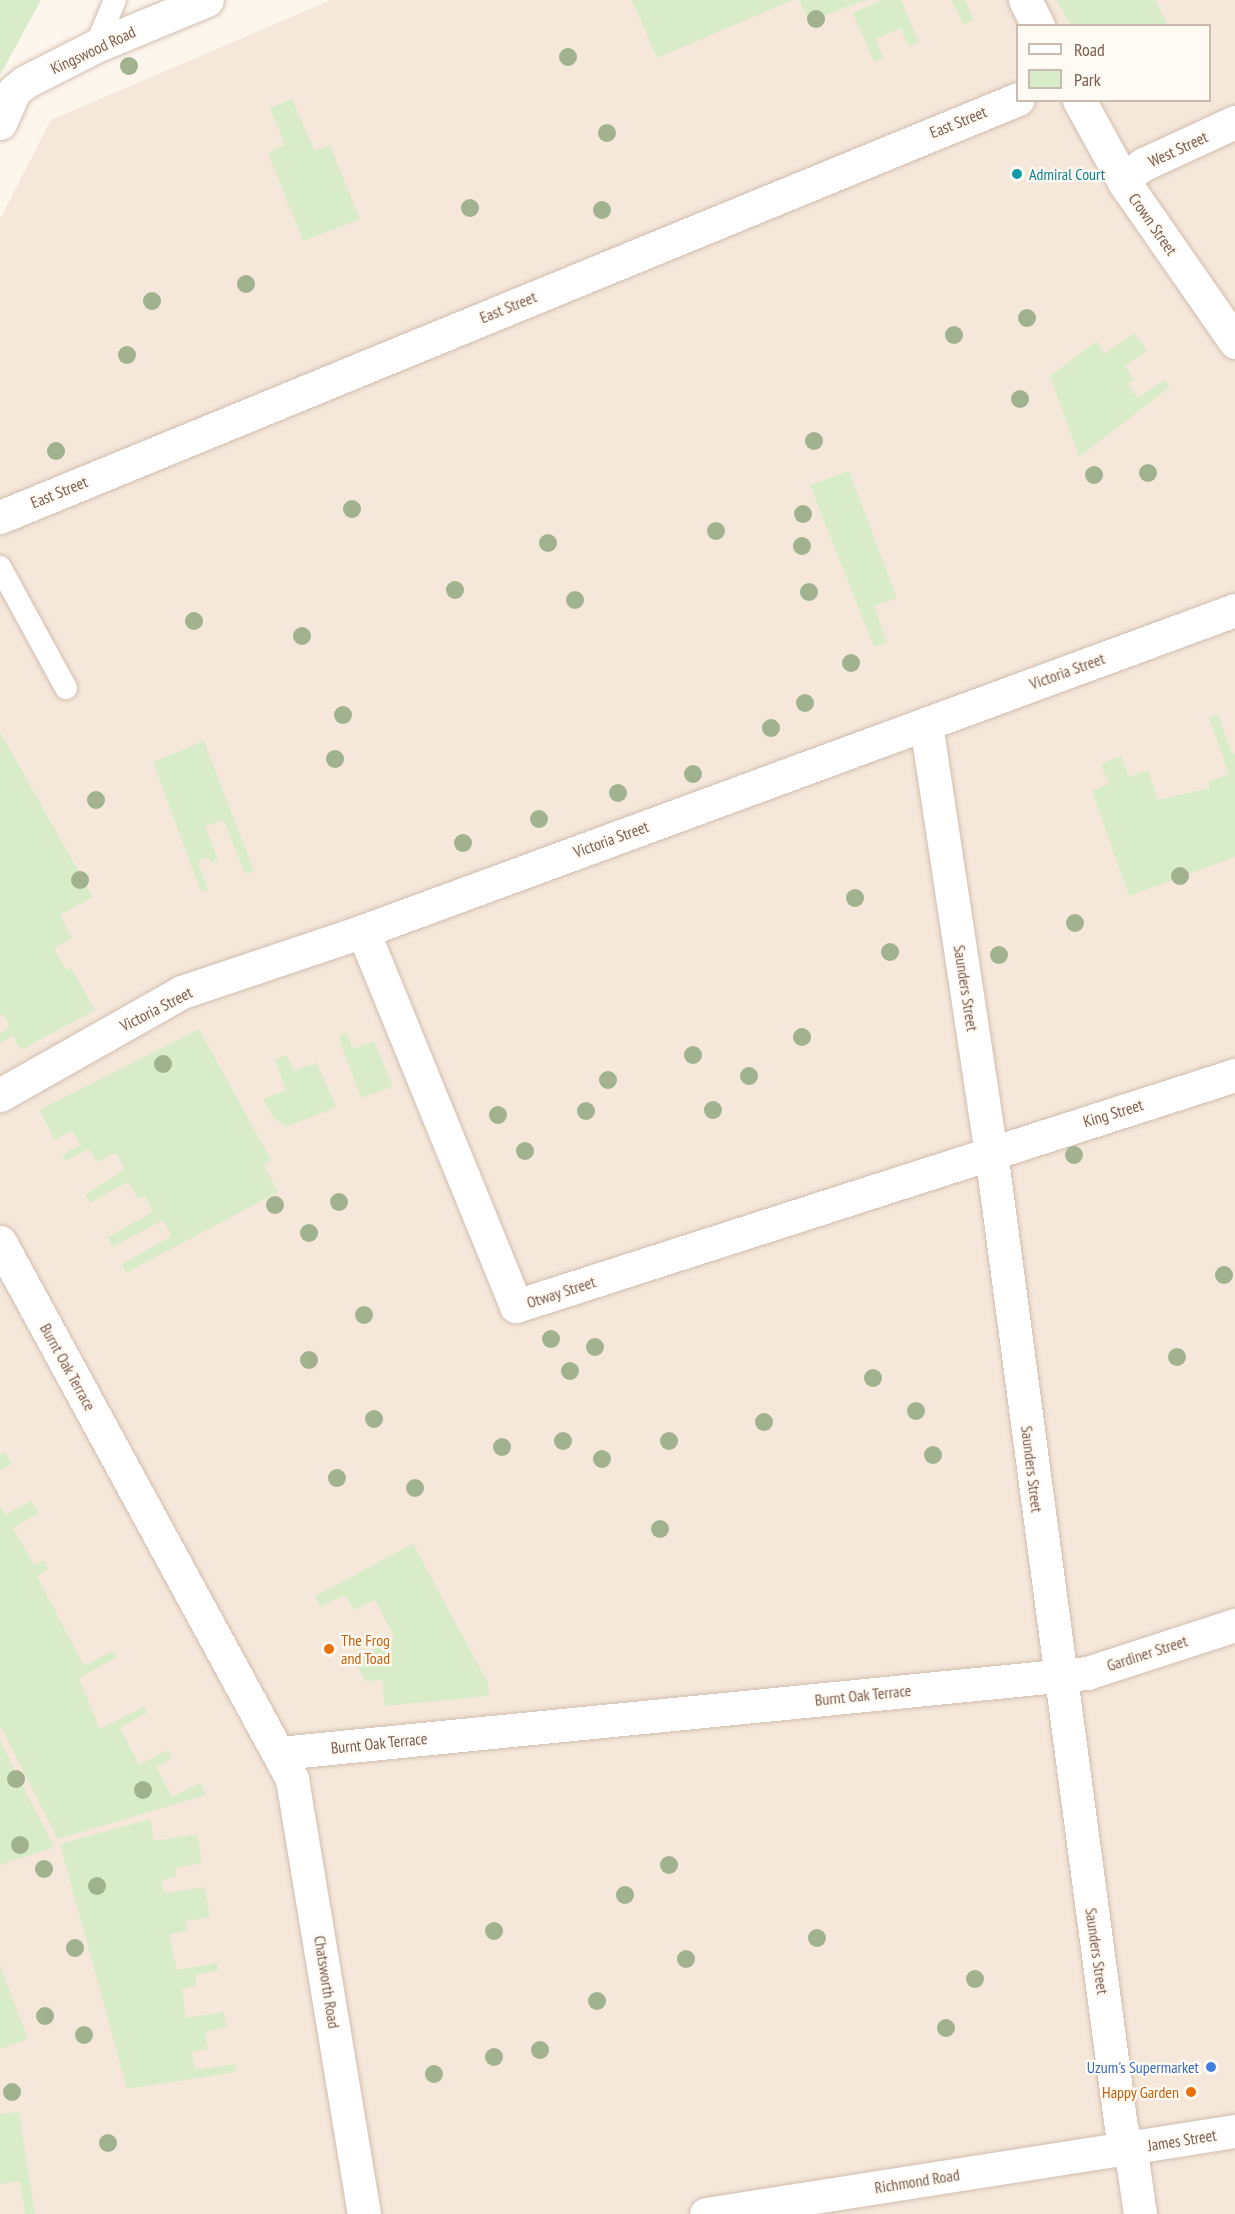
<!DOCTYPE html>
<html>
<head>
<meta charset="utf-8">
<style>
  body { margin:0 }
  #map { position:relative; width:1235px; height:2214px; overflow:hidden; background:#fdf6ec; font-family:"PT Sans Narrow",sans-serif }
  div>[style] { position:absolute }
  .residential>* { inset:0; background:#f5e8da }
  .green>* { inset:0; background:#d8ecc9 }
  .roads { filter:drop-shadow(0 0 2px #d1beb0) drop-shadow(0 0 2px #d1beb0) }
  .lane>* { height:22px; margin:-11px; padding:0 11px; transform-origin:11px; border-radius:11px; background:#fff }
  .street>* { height:33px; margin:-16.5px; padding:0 16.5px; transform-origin:16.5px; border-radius:16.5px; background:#fff }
  .secondary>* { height:33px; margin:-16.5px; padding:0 16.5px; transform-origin:16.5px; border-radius:16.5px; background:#fff }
  .trees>* { width:18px; height:18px; margin:-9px; border-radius:50%; background:#a0b28e }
  .dots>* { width:16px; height:16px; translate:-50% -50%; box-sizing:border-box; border:3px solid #fffaf3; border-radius:50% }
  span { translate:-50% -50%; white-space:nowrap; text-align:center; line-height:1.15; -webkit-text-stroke:4.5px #fffaf3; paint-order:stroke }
  .street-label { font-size:16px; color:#7a5c4d }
  .culture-label { font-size:16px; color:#0d838f }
  .left { translate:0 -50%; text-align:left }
  .food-label { font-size:16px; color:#c56008 }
  .right { translate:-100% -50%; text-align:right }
  .shop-label { font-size:16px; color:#366cbe }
  .legend { position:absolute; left:1016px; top:24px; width:195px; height:78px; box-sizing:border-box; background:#fffaf3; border:2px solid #cabbb1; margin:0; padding:8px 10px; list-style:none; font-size:18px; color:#7a5c4d }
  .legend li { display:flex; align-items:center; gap:12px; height:30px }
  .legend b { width:30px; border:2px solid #cabbb1 }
</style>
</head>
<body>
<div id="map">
  <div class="residential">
    <div style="clip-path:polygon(evenodd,331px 0,1235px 0,1235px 2214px,0 2214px,0 219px,51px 120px,331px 0,1018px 26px,1210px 26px,1210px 100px,1018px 100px,1018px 26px)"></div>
  </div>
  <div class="green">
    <div style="clip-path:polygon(0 0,41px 0,0 75px)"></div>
    <div style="clip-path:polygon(632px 0,793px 0,657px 58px)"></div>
    <div style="clip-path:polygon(799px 0,866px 0,809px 21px)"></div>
    <div style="clip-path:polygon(882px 0,901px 0,919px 42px,909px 47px,901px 28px,876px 39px,883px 58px,874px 62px,853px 13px)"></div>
    <div style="clip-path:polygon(952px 0,965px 0,974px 20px,963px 25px)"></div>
    <div style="clip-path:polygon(1056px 0,1156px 0,1167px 25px,1071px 25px)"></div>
    <div style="clip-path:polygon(292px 99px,315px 151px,330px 145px,360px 219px,303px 241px,268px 153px,285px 145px,270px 108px)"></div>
    <div style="clip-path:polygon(1134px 333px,1147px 351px,1125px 366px,1134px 380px,1128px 384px,1138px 398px,1164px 380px,1170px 387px,1079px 457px,1050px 376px,1097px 341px,1105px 354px)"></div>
    <div style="clip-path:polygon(849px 471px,897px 598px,874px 606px,887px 643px,874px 647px,810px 485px)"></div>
    <div style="clip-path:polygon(1218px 714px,1232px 754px,1235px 753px,1235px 857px,1129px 896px,1092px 791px,1109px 784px,1101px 764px,1121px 756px,1129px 777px,1148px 770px,1158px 800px,1210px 788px,1208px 782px,1229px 774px,1209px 718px)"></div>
    <div style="clip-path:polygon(0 732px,93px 897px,60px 915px,72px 938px,54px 948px,66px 970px,71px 968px,95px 1010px,21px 1050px,13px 1036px,0 1043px,0 1033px,10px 1027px,3px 1014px,0 1015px)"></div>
    <div style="clip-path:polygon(204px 741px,254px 871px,245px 874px,224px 820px,205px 826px,218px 860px,211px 863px,208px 857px,198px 861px,208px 890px,201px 892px,153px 762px)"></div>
    <div style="clip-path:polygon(199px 1029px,271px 1160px,264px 1165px,278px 1192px,126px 1273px,122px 1264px,172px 1236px,163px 1220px,113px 1247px,108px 1237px,153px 1212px,145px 1196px,138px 1199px,128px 1182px,90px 1203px,85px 1195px,125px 1169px,116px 1153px,97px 1162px,89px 1149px,66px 1161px,62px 1155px,80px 1145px,72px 1131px,55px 1140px,39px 1110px)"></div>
    <div style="clip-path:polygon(347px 1033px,353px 1049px,374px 1041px,393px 1086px,361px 1098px,338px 1036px)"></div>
    <div style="clip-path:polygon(287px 1055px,294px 1071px,317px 1063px,336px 1107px,286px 1127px,274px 1118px,263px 1099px,286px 1090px,275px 1059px)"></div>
    <div style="clip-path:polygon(5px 1452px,12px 1464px,0 1471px,0 1455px)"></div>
    <div style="clip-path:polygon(31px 1501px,39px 1513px,13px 1528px,34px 1565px,44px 1560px,48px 1569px,37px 1576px,84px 1666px,113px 1651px,117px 1657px,79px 1678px,100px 1729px,144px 1707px,147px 1713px,120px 1728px,139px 1765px,168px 1750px,172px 1758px,156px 1767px,172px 1797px,200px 1783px,206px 1795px,58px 1839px,0 1725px,0 1505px,5px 1515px)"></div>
    <div style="clip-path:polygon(413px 1544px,488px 1683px,489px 1696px,385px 1706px,382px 1680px,365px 1681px,354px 1660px,395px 1638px,375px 1600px,354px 1610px,345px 1595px,321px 1607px,315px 1596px)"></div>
    <div style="clip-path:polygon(0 1741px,54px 1847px,0 1865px)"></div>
    <div style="clip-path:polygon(150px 1819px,154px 1841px,197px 1834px,202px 1863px,175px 1868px,176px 1877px,161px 1880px,164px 1893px,205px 1887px,210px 1917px,186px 1921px,187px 1931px,170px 1934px,171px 1944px,177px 1970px,217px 1963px,218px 1971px,195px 1975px,196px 1986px,182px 1989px,186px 2018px,224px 2012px,227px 2027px,205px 2032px,208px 2049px,192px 2052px,195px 2070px,235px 2064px,236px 2072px,127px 2089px,60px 1844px)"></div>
    <div style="clip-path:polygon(0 1965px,28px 2039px,0 2049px)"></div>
    <div style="clip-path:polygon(19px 2112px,35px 2214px,25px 2214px,20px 2181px,0 2184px,0 2114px)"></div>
  </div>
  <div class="roads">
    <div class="lane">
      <div style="left:96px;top:46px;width:50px;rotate:-67.6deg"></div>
      <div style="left:0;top:567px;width:138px;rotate:61.4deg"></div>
    </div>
    <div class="street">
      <div style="left:1025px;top:0;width:29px;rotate:63deg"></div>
      <div style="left:1079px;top:100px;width:94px;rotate:61.2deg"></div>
      <div style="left:1124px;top:182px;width:195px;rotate:55.2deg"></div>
      <div style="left:0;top:123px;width:35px;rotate:-66deg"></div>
      <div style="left:14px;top:91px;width:14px;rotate:-39deg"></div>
      <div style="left:25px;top:82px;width:80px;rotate:-26.9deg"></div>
      <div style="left:96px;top:46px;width:120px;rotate:-22.5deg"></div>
      <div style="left:1123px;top:179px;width:26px;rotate:-36deg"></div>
      <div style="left:1144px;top:164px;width:100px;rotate:-24.8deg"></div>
      <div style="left:0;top:517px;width:1100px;rotate:-22.32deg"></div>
      <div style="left:926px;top:724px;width:433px;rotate:81.4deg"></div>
      <div style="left:991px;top:1152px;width:984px;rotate:82.41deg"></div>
      <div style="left:1121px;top:2127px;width:41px;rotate:72.9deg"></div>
      <div style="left:1133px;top:2166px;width:49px;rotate:81.7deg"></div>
      <div style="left:363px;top:931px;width:405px;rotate:67.8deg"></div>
      <div style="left:516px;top:1306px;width:755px;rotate:-17.81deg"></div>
      <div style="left:0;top:1095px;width:209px;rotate:-29.5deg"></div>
      <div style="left:182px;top:992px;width:191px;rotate:-18.6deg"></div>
      <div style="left:363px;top:931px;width:929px;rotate:-20.21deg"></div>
      <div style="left:0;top:1242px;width:611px;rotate:61.46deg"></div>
      <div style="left:292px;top:1779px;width:441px;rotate:80.6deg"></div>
      <div style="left:280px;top:1753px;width:811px;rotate:-5.66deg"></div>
      <div style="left:1087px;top:1673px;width:156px;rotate:-18deg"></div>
    </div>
    <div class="secondary">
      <div style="left:706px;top:2214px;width:535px;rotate:-8.92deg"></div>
    </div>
  </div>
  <div class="trees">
    <div style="left:816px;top:19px"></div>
    <div style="left:568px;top:57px"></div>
    <div style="left:129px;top:66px"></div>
    <div style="left:607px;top:133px"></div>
    <div style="left:470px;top:208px"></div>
    <div style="left:602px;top:210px"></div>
    <div style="left:246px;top:284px"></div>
    <div style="left:152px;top:301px"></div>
    <div style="left:1027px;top:318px"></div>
    <div style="left:954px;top:335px"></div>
    <div style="left:127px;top:355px"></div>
    <div style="left:1020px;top:399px"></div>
    <div style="left:814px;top:441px"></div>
    <div style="left:56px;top:451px"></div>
    <div style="left:1148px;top:473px"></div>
    <div style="left:1094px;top:475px"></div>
    <div style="left:352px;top:509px"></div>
    <div style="left:803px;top:514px"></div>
    <div style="left:716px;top:531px"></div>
    <div style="left:548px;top:543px"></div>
    <div style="left:802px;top:546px"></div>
    <div style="left:455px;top:590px"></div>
    <div style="left:809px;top:592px"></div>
    <div style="left:575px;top:600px"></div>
    <div style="left:194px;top:621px"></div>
    <div style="left:302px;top:636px"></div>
    <div style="left:851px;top:663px"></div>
    <div style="left:805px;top:703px"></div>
    <div style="left:343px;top:715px"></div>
    <div style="left:771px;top:728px"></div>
    <div style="left:335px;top:759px"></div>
    <div style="left:693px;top:774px"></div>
    <div style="left:618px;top:793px"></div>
    <div style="left:96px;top:800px"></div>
    <div style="left:539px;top:819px"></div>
    <div style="left:463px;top:843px"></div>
    <div style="left:1180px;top:876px"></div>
    <div style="left:80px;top:880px"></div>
    <div style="left:855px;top:898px"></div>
    <div style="left:1075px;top:923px"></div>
    <div style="left:890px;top:952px"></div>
    <div style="left:999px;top:955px"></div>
    <div style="left:802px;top:1037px"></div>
    <div style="left:693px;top:1055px"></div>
    <div style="left:163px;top:1064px"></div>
    <div style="left:749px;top:1076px"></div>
    <div style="left:608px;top:1080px"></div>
    <div style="left:713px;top:1110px"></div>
    <div style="left:586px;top:1111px"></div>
    <div style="left:498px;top:1115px"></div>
    <div style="left:525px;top:1151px"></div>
    <div style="left:1074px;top:1155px"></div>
    <div style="left:339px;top:1202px"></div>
    <div style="left:275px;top:1205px"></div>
    <div style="left:309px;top:1233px"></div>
    <div style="left:1224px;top:1275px"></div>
    <div style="left:364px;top:1315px"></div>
    <div style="left:551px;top:1339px"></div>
    <div style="left:595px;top:1347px"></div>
    <div style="left:1177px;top:1357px"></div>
    <div style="left:309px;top:1360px"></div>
    <div style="left:570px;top:1371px"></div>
    <div style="left:873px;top:1378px"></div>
    <div style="left:916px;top:1411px"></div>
    <div style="left:374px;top:1419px"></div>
    <div style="left:764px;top:1422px"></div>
    <div style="left:563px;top:1441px"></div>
    <div style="left:669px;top:1441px"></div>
    <div style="left:502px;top:1447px"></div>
    <div style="left:933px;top:1455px"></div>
    <div style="left:602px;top:1459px"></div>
    <div style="left:337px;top:1478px"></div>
    <div style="left:415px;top:1488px"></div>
    <div style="left:660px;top:1529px"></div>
    <div style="left:16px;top:1779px"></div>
    <div style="left:143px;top:1790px"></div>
    <div style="left:20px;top:1845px"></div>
    <div style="left:669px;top:1865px"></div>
    <div style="left:44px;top:1869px"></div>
    <div style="left:97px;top:1886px"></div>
    <div style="left:625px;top:1895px"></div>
    <div style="left:494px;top:1931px"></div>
    <div style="left:817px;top:1938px"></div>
    <div style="left:75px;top:1948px"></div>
    <div style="left:686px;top:1959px"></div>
    <div style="left:975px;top:1979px"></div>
    <div style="left:597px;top:2001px"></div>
    <div style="left:45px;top:2016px"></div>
    <div style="left:946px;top:2028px"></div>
    <div style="left:84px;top:2035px"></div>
    <div style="left:540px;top:2050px"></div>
    <div style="left:494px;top:2057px"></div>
    <div style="left:434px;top:2074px"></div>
    <div style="left:12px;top:2092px"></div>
    <div style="left:108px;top:2143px"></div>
  </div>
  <div class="dots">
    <div style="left:1017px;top:174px;background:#0f9aa8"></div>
    <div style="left:329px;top:1649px;background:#e8710a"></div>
    <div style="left:1211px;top:2067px;background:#3f7fe0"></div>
    <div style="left:1191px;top:2092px;background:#e8710a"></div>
  </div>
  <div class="street-label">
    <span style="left:93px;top:50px;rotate:-25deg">Kingswood Road</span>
    <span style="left:958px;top:122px;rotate:-22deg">East Street</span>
    <span style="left:1178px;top:149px;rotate:-25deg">West Street</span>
    <span style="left:1153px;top:224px;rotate:55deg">Crown Street</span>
    <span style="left:508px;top:307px;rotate:-22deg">East Street</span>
    <span style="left:59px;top:492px;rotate:-22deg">East Street</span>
    <span style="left:1067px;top:671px;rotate:-20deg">Victoria Street</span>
    <span style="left:611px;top:839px;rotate:-20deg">Victoria Street</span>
    <span style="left:966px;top:988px;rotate:81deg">Saunders Street</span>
    <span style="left:156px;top:1009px;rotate:-27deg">Victoria Street</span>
    <span style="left:1113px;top:1113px;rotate:-17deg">King Street</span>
    <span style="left:561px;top:1292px;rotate:-18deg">Otway Street</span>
    <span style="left:68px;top:1367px;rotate:61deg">Burnt Oak Terrace</span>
    <span style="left:1032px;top:1469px;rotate:83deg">Saunders Street</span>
    <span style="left:1147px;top:1653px;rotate:-18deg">Gardiner Street</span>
    <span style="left:863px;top:1695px;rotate:-6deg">Burnt Oak Terrace</span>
    <span style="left:379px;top:1743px;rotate:-6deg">Burnt Oak Terrace</span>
    <span style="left:1097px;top:1951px;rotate:82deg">Saunders Street</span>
    <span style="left:327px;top:1982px;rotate:81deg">Chatsworth Road</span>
    <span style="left:1182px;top:2140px;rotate:-9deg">James Street</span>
    <span style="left:917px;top:2181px;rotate:-9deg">Richmond Road</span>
  </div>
  <div class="culture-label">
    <span class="left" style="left:1029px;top:174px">Admiral Court</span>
  </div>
  <div class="food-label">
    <span class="left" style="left:341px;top:1649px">The Frog<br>and Toad</span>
    <span class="right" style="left:1179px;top:2092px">Happy Garden</span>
  </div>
  <div class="shop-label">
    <span class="right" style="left:1199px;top:2067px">Uzum's Supermarket</span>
  </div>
  <ul class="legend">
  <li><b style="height:8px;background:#fff"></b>Road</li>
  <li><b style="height:16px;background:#d8ecc9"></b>Park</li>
  </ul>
</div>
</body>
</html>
